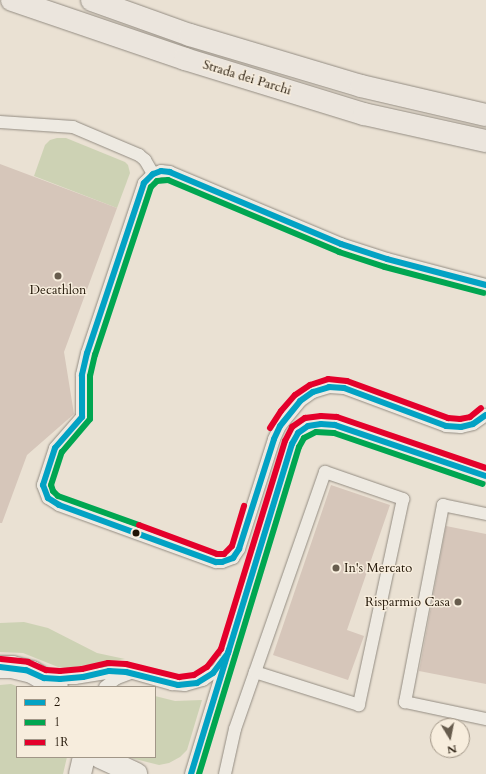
<!DOCTYPE html>
<html>
<head>
<meta charset="utf-8">
<style>
  body { margin:0 }
  #map { position:relative; width:486px; height:774px; overflow:hidden; background:#eae1d3; font-family:Cardo,serif }
  div>[style] { position:absolute }
  .green>* { inset:0; background:#cdd2b4 }
  .building>* { inset:0; background:#d6c6ba }
  .roads { filter:drop-shadow(0 0 1px #938c82) drop-shadow(0 0 1px #938c82) }
  .service>* { height:12px; margin:-6px; padding:0 6px; transform-origin:6px; border-radius:6px; background:#eeeae2 }
  .tertiary>* { height:22px; margin:-11px; padding:0 11px; transform-origin:11px; border-radius:11px; background:#eeeae2 }
  .motorway>* { height:22px; margin:-11px; padding:0 11px; transform-origin:11px; border-radius:11px; background:#ebe5dd }
  .bus-1>* { height:6px; margin:-3px; padding:0 3px; transform-origin:3px; border-radius:3px; background:#02a2c4 }
  .bus-2>* { height:6px; margin:-3px; padding:0 3px; transform-origin:3px; border-radius:3px; background:#00a651 }
  .bus-3>* { height:6px; margin:-3px; padding:0 3px; transform-origin:3px; border-radius:3px; background:#e4002b }
  .dots>* { width:11px; height:11px; translate:-50% -50%; box-sizing:border-box; border:2px solid #f7eddd; border-radius:50% }
  span { translate:-50% -50%; white-space:nowrap; text-align:center; line-height:1.15; -webkit-text-stroke:3px #f7eddd; paint-order:stroke }
  .street-label { font-size:13px; color:#201405 }
  .poi-label { font-size:13px; color:#201405 }
  .left { translate:0 -50%; text-align:left }
  .right { translate:-100% -50%; text-align:right }
  .legend { position:absolute; left:16px; top:686px; width:140px; height:72px; box-sizing:border-box; background:#f7eddd; border:1px solid #a19687; margin:0; padding:5px 7px; list-style:none; font-size:12px; color:#201405 }
  .legend li { display:flex; align-items:center; gap:8px; height:20px }
  .legend b { width:20px; border:1px solid #a19687 }
  .north { position:absolute; left:430px; top:718px; width:40px; height:40px; box-sizing:border-box; background:#f7eddd; border:1px solid #a19687; border-radius:50%; rotate:170deg; font-size:11px; font-weight:700; line-height:16px; text-align:center; color:#201405 }
  .north::after { content:''; display:block; margin:auto; width:14px; height:18px; background:#675c4d; clip-path:polygon(50% 0,100% 100%,50% 72%,0 100%) }
</style>
</head>
<body>
<div id="map">
  <div class="green">
    <div style="clip-path:polygon(57px 138px,66px 138px,125px 162px,128px 165px,130px 173px,117px 208px,34px 176px,45px 145px,50px 140px)"></div>
    <div style="clip-path:polygon(24px 622px,48px 628px,97px 653px,125px 659px,68px 668px,58px 667px,23px 653px,0 652px,0 623px)"></div>
    <div style="clip-path:polygon(11px 684px,19px 687px,17px 687px,17px 757px,67px 757px,63px 774px,0 774px,0 685px)"></div>
    <div style="clip-path:polygon(155px 696px,175px 701px,202px 700px,187px 750px,180px 757px,169px 763px,159px 765px,127px 757px,155px 757px)"></div>
  </div>
  <div class="building">
    <div style="clip-path:polygon(0 164px,117px 208px,64px 352px,74px 414px,27px 455px,2px 523px,0 523px)"></div>
    <div style="clip-path:polygon(331px 485px,390px 505px,347px 630px,364px 636px,348px 680px,273px 655px)"></div>
    <div style="clip-path:polygon(446px 526px,486px 534px,486px 684px,419px 671px)"></div>
  </div>
  <div class="roads">
    <div class="service">
      <div style="left:0;top:122px;width:73px;rotate:3.9deg"></div>
      <div style="left:73px;top:127px;width:72px;rotate:23deg"></div>
      <div style="left:139px;top:155px;width:8px;rotate:40deg"></div>
      <div style="left:145px;top:160px;width:16px;rotate:60deg"></div>
      <div style="left:486px;top:285px;width:102px;rotate:-165.3deg"></div>
      <div style="left:387px;top:259px;width:48px;rotate:-161.9deg"></div>
      <div style="left:341px;top:244px;width:186px;rotate:-157.2deg"></div>
      <div style="left:170px;top:172px;width:9px;rotate:-174deg"></div>
      <div style="left:161px;top:171px;width:9px;rotate:159deg"></div>
      <div style="left:153px;top:174px;width:13px;rotate:135deg"></div>
      <div style="left:144px;top:183px;width:179px;rotate:108.5deg"></div>
      <div style="left:87px;top:353px;width:23px;rotate:103deg"></div>
      <div style="left:82px;top:375px;width:42px;rotate:90deg"></div>
      <div style="left:82px;top:417px;width:41px;rotate:131.1deg"></div>
      <div style="left:55px;top:448px;width:39px;rotate:108deg"></div>
      <div style="left:43px;top:485px;width:14px;rotate:69deg"></div>
      <div style="left:48px;top:498px;width:13px;rotate:32deg"></div>
      <div style="left:59px;top:505px;width:167px;rotate:20deg"></div>
      <div style="left:216px;top:562px;width:6px"></div>
      <div style="left:222px;top:562px;width:12px;rotate:-20deg"></div>
      <div style="left:233px;top:558px;width:11px;rotate:-56deg"></div>
      <div style="left:239px;top:549px;width:115px;rotate:-72.3deg"></div>
      <div style="left:274px;top:439px;width:14px;rotate:-65deg"></div>
      <div style="left:280px;top:426px;width:32px;rotate:-51deg"></div>
      <div style="left:300px;top:401px;width:16px;rotate:-35deg"></div>
      <div style="left:313px;top:392px;width:17px;rotate:-17deg"></div>
      <div style="left:329px;top:387px;width:15px;rotate:4deg"></div>
      <div style="left:344px;top:388px;width:109px;rotate:20.4deg"></div>
      <div style="left:446px;top:426px;width:15px;rotate:4deg"></div>
      <div style="left:461px;top:427px;width:12px;rotate:-14deg"></div>
      <div style="left:473px;top:424px;width:16px;rotate:-35deg"></div>
      <div style="left:486px;top:514px;width:44px;rotate:-168.2deg"></div>
      <div style="left:443px;top:505px;width:201px;rotate:100.9deg"></div>
      <div style="left:405px;top:702px;width:83px;rotate:11.9deg"></div>
      <div style="left:49px;top:678px;width:26px"></div>
      <div style="left:75px;top:678px;width:44px;rotate:-9.2deg"></div>
      <div style="left:118px;top:671px;width:15px;rotate:8deg"></div>
      <div style="left:133px;top:673px;width:41px;rotate:15.8deg"></div>
      <div style="left:172px;top:684px;width:13px;rotate:4deg"></div>
      <div style="left:185px;top:685px;width:19px;rotate:-16deg"></div>
      <div style="left:203px;top:680px;width:19px;rotate:-36deg"></div>
      <div style="left:218px;top:669px;width:9px;rotate:-58deg"></div>
      <div style="left:105px;top:687px;width:15px;rotate:-37deg"></div>
      <div style="left:117px;top:678px;width:12px;rotate:-20deg"></div>
      <div style="left:191px;top:774px;width:345px;rotate:-73deg"></div>
      <div style="left:292px;top:444px;width:13px;rotate:-61deg"></div>
      <div style="left:298px;top:433px;width:6px;rotate:-39deg"></div>
      <div style="left:303px;top:429px;width:12px;rotate:-24deg"></div>
      <div style="left:314px;top:424px;width:21px;rotate:3deg"></div>
      <div style="left:335px;top:425px;width:159px;rotate:18.7deg"></div>
      <div style="left:225px;top:774px;width:46px;rotate:-77.5deg"></div>
      <div style="left:235px;top:729px;width:60px;rotate:-70.7deg"></div>
      <div style="left:255px;top:672px;width:212px;rotate:-70.7deg"></div>
      <div style="left:325px;top:472px;width:83px;rotate:19.1deg"></div>
      <div style="left:403px;top:499px;width:211px;rotate:102.1deg"></div>
      <div style="left:359px;top:705px;width:109px;rotate:-162.4deg"></div>
    </div>
    <div class="tertiary">
      <div style="left:0;top:667px;width:12px"></div>
      <div style="left:12px;top:667px;width:21px;rotate:14deg"></div>
      <div style="left:32px;top:672px;width:29px;rotate:31deg"></div>
      <div style="left:100px;top:757px;width:40px;rotate:25deg"></div>
      <div style="left:80px;top:774px;width:17px;rotate:-77deg"></div>
    </div>
    <div class="motorway">
      <div style="left:12px;top:0;width:183px;rotate:18.8deg"></div>
      <div style="left:185px;top:59px;width:187px;rotate:17.1deg"></div>
      <div style="left:364px;top:114px;width:125px;rotate:12.5deg"></div>
      <div style="left:92px;top:0;width:104px;rotate:19.7deg"></div>
      <div style="left:190px;top:35px;width:178px;rotate:16.6deg"></div>
      <div style="left:361px;top:86px;width:128px;rotate:13.1deg"></div>
    </div>
  </div>
  <div class="bus-1">
    <div style="left:486px;top:285px;width:102px;rotate:-165.3deg"></div>
    <div style="left:387px;top:259px;width:48px;rotate:-161.9deg"></div>
    <div style="left:341px;top:244px;width:186px;rotate:-157.2deg"></div>
    <div style="left:170px;top:172px;width:9px;rotate:-174deg"></div>
    <div style="left:161px;top:171px;width:9px;rotate:159deg"></div>
    <div style="left:153px;top:174px;width:13px;rotate:135deg"></div>
    <div style="left:144px;top:183px;width:179px;rotate:108.5deg"></div>
    <div style="left:87px;top:353px;width:23px;rotate:103deg"></div>
    <div style="left:82px;top:375px;width:42px;rotate:90deg"></div>
    <div style="left:82px;top:417px;width:41px;rotate:131.1deg"></div>
    <div style="left:55px;top:448px;width:39px;rotate:108deg"></div>
    <div style="left:43px;top:485px;width:14px;rotate:69deg"></div>
    <div style="left:48px;top:498px;width:13px;rotate:32deg"></div>
    <div style="left:59px;top:505px;width:167px;rotate:20deg"></div>
    <div style="left:216px;top:562px;width:6px"></div>
    <div style="left:222px;top:562px;width:12px;rotate:-20deg"></div>
    <div style="left:233px;top:558px;width:11px;rotate:-56deg"></div>
    <div style="left:239px;top:549px;width:115px;rotate:-72.3deg"></div>
    <div style="left:274px;top:439px;width:14px;rotate:-65deg"></div>
    <div style="left:280px;top:426px;width:32px;rotate:-51deg"></div>
    <div style="left:300px;top:401px;width:16px;rotate:-35deg"></div>
    <div style="left:313px;top:392px;width:17px;rotate:-17deg"></div>
    <div style="left:329px;top:387px;width:15px;rotate:4deg"></div>
    <div style="left:344px;top:388px;width:109px;rotate:20.4deg"></div>
    <div style="left:446px;top:426px;width:15px;rotate:4deg"></div>
    <div style="left:461px;top:427px;width:12px;rotate:-14deg"></div>
    <div style="left:473px;top:424px;width:16px;rotate:-35deg"></div>
    <div style="left:0;top:667px;width:26px;rotate:7deg"></div>
    <div style="left:26px;top:670px;width:20px;rotate:24deg"></div>
    <div style="left:44px;top:678px;width:16px;rotate:4deg"></div>
    <div style="left:60px;top:679px;width:23px;rotate:-5deg"></div>
    <div style="left:83px;top:677px;width:27px;rotate:-13deg"></div>
    <div style="left:109px;top:671px;width:17px;rotate:3deg"></div>
    <div style="left:126px;top:672px;width:54px;rotate:14deg"></div>
    <div style="left:178px;top:685px;width:19px;rotate:-6deg"></div>
    <div style="left:197px;top:683px;width:19px;rotate:-32deg"></div>
    <div style="left:213px;top:673px;width:25px;rotate:-53deg"></div>
    <div style="left:228px;top:653px;width:219px;rotate:-73deg"></div>
    <div style="left:292px;top:444px;width:13px;rotate:-61deg"></div>
    <div style="left:298px;top:433px;width:12px;rotate:-35deg"></div>
    <div style="left:308px;top:426px;width:13px;rotate:-9deg"></div>
    <div style="left:321px;top:424px;width:14px;rotate:4deg"></div>
    <div style="left:335px;top:425px;width:159px;rotate:18.7deg"></div>
    <div style="left:191px;top:774px;width:130px;rotate:-73deg"></div>
  </div>
  <div class="bus-2">
    <div style="left:139px;top:525px;width:86px;rotate:-160.3deg"></div>
    <div style="left:58px;top:496px;width:7px;rotate:-135deg"></div>
    <div style="left:53px;top:491px;width:6px;rotate:-108deg"></div>
    <div style="left:51px;top:485px;width:35px;rotate:-72deg"></div>
    <div style="left:62px;top:452px;width:43px;rotate:-49.7deg"></div>
    <div style="left:90px;top:419px;width:43px;rotate:-90deg"></div>
    <div style="left:90px;top:376px;width:22px;rotate:-77deg"></div>
    <div style="left:95px;top:355px;width:177px;rotate:-71.6deg"></div>
    <div style="left:151px;top:187px;width:8px;rotate:-45deg"></div>
    <div style="left:157px;top:181px;width:11px;rotate:-5deg"></div>
    <div style="left:168px;top:180px;width:186px;rotate:22.8deg"></div>
    <div style="left:339px;top:252px;width:48px;rotate:18.1deg"></div>
    <div style="left:385px;top:267px;width:102px;rotate:14.7deg"></div>
    <div style="left:199px;top:774px;width:342px;rotate:-73deg"></div>
    <div style="left:299px;top:447px;width:10px;rotate:-61deg"></div>
    <div style="left:304px;top:438px;width:13px;rotate:-27deg"></div>
    <div style="left:316px;top:432px;width:18px;rotate:3deg"></div>
    <div style="left:334px;top:433px;width:157px;rotate:18.9deg"></div>
  </div>
  <div class="bus-3">
    <div style="left:270px;top:428px;width:20px;rotate:-57deg"></div>
    <div style="left:281px;top:411px;width:21px;rotate:-49deg"></div>
    <div style="left:295px;top:395px;width:18px;rotate:-34deg"></div>
    <div style="left:310px;top:385px;width:19px;rotate:-18deg"></div>
    <div style="left:328px;top:379px;width:19px;rotate:6deg"></div>
    <div style="left:347px;top:381px;width:108px;rotate:20.1deg"></div>
    <div style="left:448px;top:418px;width:12px;rotate:5deg"></div>
    <div style="left:460px;top:419px;width:10px;rotate:-11deg"></div>
    <div style="left:470px;top:417px;width:14px;rotate:-39deg"></div>
    <div style="left:139px;top:525px;width:83px;rotate:20.4deg"></div>
    <div style="left:217px;top:554px;width:7px"></div>
    <div style="left:224px;top:554px;width:11px;rotate:-45deg"></div>
    <div style="left:232px;top:546px;width:42px;rotate:-73.3deg"></div>
    <div style="left:1px;top:659px;width:27px;rotate:6deg"></div>
    <div style="left:28px;top:662px;width:20px;rotate:24deg"></div>
    <div style="left:46px;top:670px;width:14px;rotate:4deg"></div>
    <div style="left:60px;top:671px;width:22px;rotate:-5deg"></div>
    <div style="left:82px;top:669px;width:27px;rotate:-13deg"></div>
    <div style="left:108px;top:663px;width:18px;rotate:3deg"></div>
    <div style="left:126px;top:664px;width:55px;rotate:13.8deg"></div>
    <div style="left:179px;top:677px;width:15px;rotate:-8deg"></div>
    <div style="left:194px;top:675px;width:15px;rotate:-32deg"></div>
    <div style="left:207px;top:667px;width:23px;rotate:-52deg"></div>
    <div style="left:221px;top:649px;width:218px;rotate:-72.9deg"></div>
    <div style="left:285px;top:441px;width:16px;rotate:-63deg"></div>
    <div style="left:292px;top:427px;width:16px;rotate:-35deg"></div>
    <div style="left:305px;top:418px;width:16px;rotate:-7deg"></div>
    <div style="left:321px;top:416px;width:16px;rotate:4deg"></div>
    <div style="left:337px;top:417px;width:157px;rotate:18.9deg"></div>
  </div>
  <div class="dots">
    <div style="left:58px;top:276px;background:#675c4d"></div>
    <div style="left:136px;top:533px;background:#201405"></div>
    <div style="left:336px;top:568px;background:#675c4d"></div>
    <div style="left:458px;top:602px;background:#675c4d"></div>
  </div>
  <div class="street-label">
    <span style="left:247px;top:78px;rotate:17deg">Strada dei Parchi</span>
  </div>
  <div class="poi-label">
    <span style="left:58px;top:290px">Decathlon</span>
    <span class="left" style="left:344px;top:568px">In's Mercato</span>
    <span class="right" style="left:450px;top:602px">Risparmio Casa</span>
  </div>
  <ul class="legend">
  <li><b style="height:5px;background:#02a2c4"></b>2</li>
  <li><b style="height:5px;background:#00a651"></b>1</li>
  <li><b style="height:5px;background:#e4002b"></b>1R</li>
  </ul>
  <div class="north">N</div>
</div>
</body>
</html>
